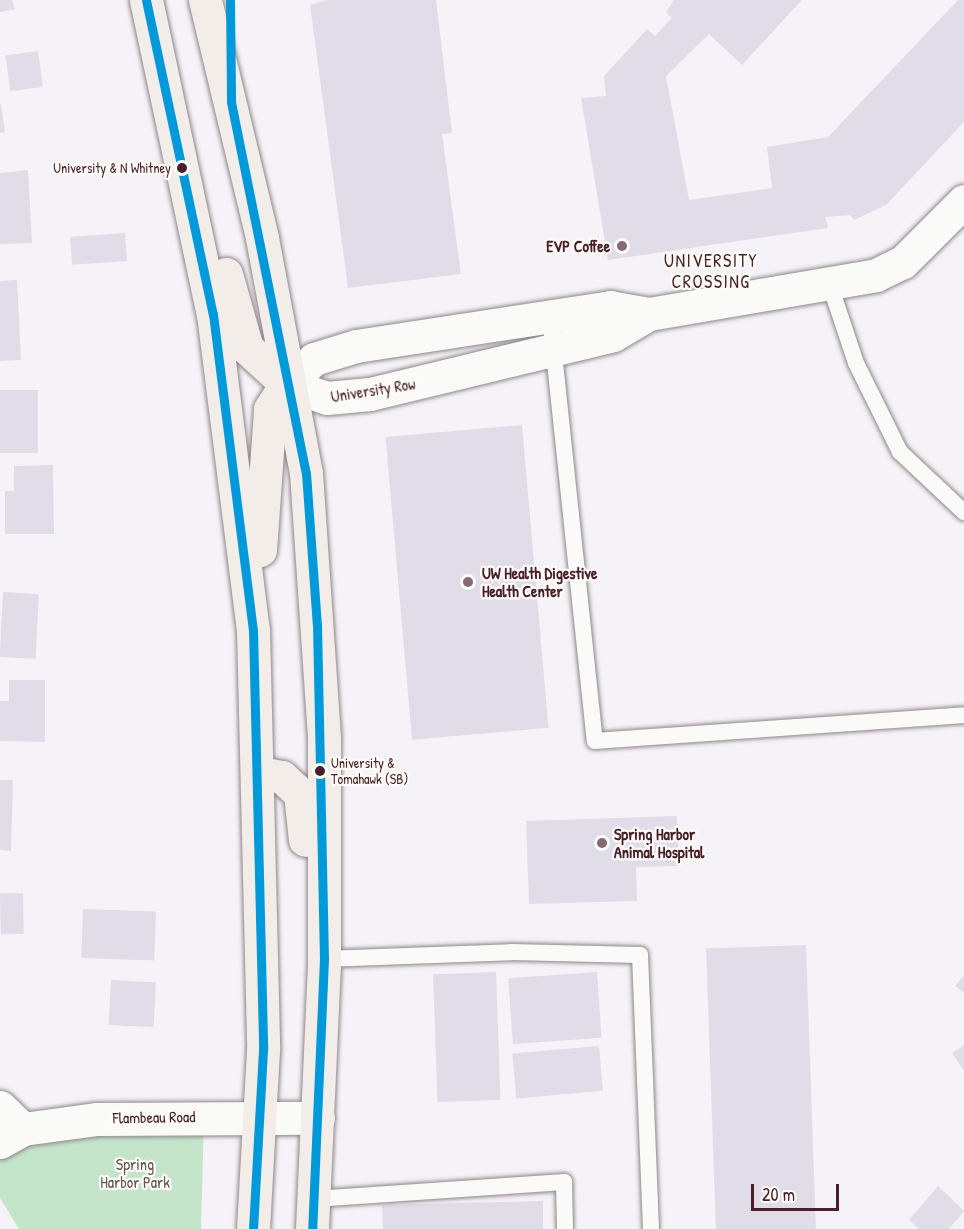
<!DOCTYPE html>
<html>
<head>
<meta charset="utf-8">
<style>
  body { margin:0 }
  #map { position:relative; width:964px; height:1229px; overflow:hidden; background:#f5f3f7; font-family:"Patrick Hand",sans-serif }
  div>[style] { position:absolute }
  .green>* { inset:0; background:#c4e5c9 }
  .building>* { inset:0; background:#e1dde8; transform-origin:0 0 }
  .roads { filter:drop-shadow(0 0 2px #8f868a) drop-shadow(0 0 2px #8f868a) }
  .service>* { height:16px; margin:-8px; padding:0 8px; transform-origin:8px; border-radius:8px; background:#fafaf9 }
  .minor>* { height:33px; margin:-16.5px; padding:0 16.5px; transform-origin:16.5px; border-radius:16.5px; background:#fafaf9 }
  .primary>* { height:33px; margin:-16.5px; padding:0 16.5px; transform-origin:16.5px; border-radius:16.5px; background:#f2ede8 }
  .bus-1>* { height:9px; margin:-4.5px; padding:0 4.5px; transform-origin:4.5px; border-radius:4.5px; background:#009ada }
  .dots>* { width:16px; height:16px; translate:-50% -50%; box-sizing:border-box; border:3px solid #fdfcf7; border-radius:50% }
  span { translate:-50% -50%; white-space:nowrap; text-align:center; line-height:1.15; -webkit-text-stroke:4.5px #fdfcf7; paint-order:stroke }
  .bus-label { font-size:14px; color:#4a1f2b }
  .right { translate:-100% -50%; text-align:right }
  .left { translate:0 -50%; text-align:left }
  .poi-label { font-size:16px; color:#4a1f2b; font-weight:700 }
  .street-label { font-size:16px; color:#4a1f2b }
  .park-label { font-size:16px; color:#62574f }
  .neighbourhood-label { font-size:18px; color:#4a1f2b; letter-spacing:1.5px }
  .scale { position:absolute; left:751px; top:1184px; width:88px; height:27px; box-sizing:border-box; border:3px solid #4a1f2b; border-top:0; padding-left:8px; font-size:18px; line-height:21px; white-space:nowrap; color:#4a1f2b; -webkit-text-stroke:4px #fdfcf7; paint-order:stroke }
</style>
</head>
<body>
<div id="map">
  <div class="green">
    <div style="clip-path:polygon(204px 1116px,201px 1229px,19px 1229px,0 1198px,0 1142px)"></div>
  </div>
  <div class="building">
    <div style="clip-path:polygon(0 0,12px 0,15px 9px,0 12px)"></div>
    <div style="clip-path:polygon(327px 0,436px 0,452px 133px,442px 134px,461px 274px,348px 288px,310px 5px)"></div>
    <div style="clip-path:polygon(674px 0,802px 0,742px 65px,709px 34px,666px 76px,689px 200px,772px 188px,767px 147px,828px 137px,958px 0,964px 0,964px 122px,886px 205px,854px 220px,850px 215px,825px 217px,828px 228px,608px 260px,581px 98px,606px 96px,604px 76px,647px 29px,655px 36px,672px 18px,666px 12px)"></div>
    <div style="left:38px;top:51px;width:36px;height:33px;rotate:82deg"></div>
    <div style="clip-path:polygon(1px 104px,5px 132px,0 133px,0 105px)"></div>
    <div style="clip-path:polygon(28px 170px,32px 243px,0 244px,0 173px)"></div>
    <div style="left:125px;top:233px;width:28px;height:55px;rotate:86deg"></div>
    <div style="clip-path:polygon(17px 280px,21px 360px,0 361px,0 281px)"></div>
    <div style="left:0;top:390px;width:38px;height:63px"></div>
    <div style="left:522px;top:425px;width:304px;height:137px;rotate:85deg"></div>
    <div style="clip-path:polygon(53px 465px,54px 534px,5px 534px,5px 491px,14px 491px,14px 466px)"></div>
    <div style="left:3px;top:592px;width:36px;height:65px;rotate:3deg"></div>
    <div style="clip-path:polygon(9px 680px,45px 680px,45px 742px,0 741px,0 701px,9px 701px)"></div>
    <div style="clip-path:polygon(0 780px,13px 780px,11px 851px,0 850px)"></div>
    <div style="clip-path:polygon(677px 816px,679px 866px,636px 867px,637px 901px,529px 904px,526px 821px)"></div>
    <div style="left:23px;top:893px;width:41px;height:23px;rotate:89deg"></div>
    <div style="left:83px;top:909px;width:73px;height:49px;rotate:2deg"></div>
    <div style="left:806px;top:945px;width:284px;height:100px;rotate:88deg"></div>
    <div style="left:496px;top:972px;width:128px;height:63px;rotate:88deg"></div>
    <div style="left:597px;top:972px;width:66px;height:89px;rotate:86deg"></div>
    <div style="clip-path:polygon(964px 975px,964px 993px,955px 986px)"></div>
    <div style="left:111px;top:980px;width:45px;height:45px;rotate:3deg"></div>
    <div style="clip-path:polygon(964px 1045px,964px 1071px,952px 1053px)"></div>
    <div style="left:599px;top:1046px;width:45px;height:87px;rotate:85deg"></div>
    <div style="clip-path:polygon(938px 1186px,964px 1211px,949px 1229px,919px 1229px,909px 1220px)"></div>
    <div style="clip-path:polygon(543px 1201px,543px 1229px,383px 1229px,382px 1205px)"></div>
  </div>
  <div class="roads">
    <div class="service">
      <div style="left:830px;top:285px;width:82px;rotate:71.6deg"></div>
      <div style="left:856px;top:363px;width:99px;rotate:63.7deg"></div>
      <div style="left:900px;top:452px;width:88px;rotate:43.2deg"></div>
      <div style="left:550px;top:315px;width:428px;rotate:84deg"></div>
      <div style="left:595px;top:741px;width:370px;rotate:-4deg"></div>
      <div style="left:324px;top:959px;width:187px;rotate:-2.1deg"></div>
      <div style="left:511px;top:952px;width:129px;rotate:1.3deg"></div>
      <div style="left:640px;top:955px;width:274px;rotate:87.7deg"></div>
      <div style="left:314px;top:1199px;width:251px;rotate:-3.9deg"></div>
      <div style="left:564px;top:1182px;width:47px;rotate:88.8deg"></div>
    </div>
    <div class="minor">
      <div style="left:649px;top:314px;width:39px;rotate:-170deg"></div>
      <div style="left:611px;top:307px;width:258px;rotate:171.3deg"></div>
      <div style="left:356px;top:346px;width:44px;rotate:162.8deg"></div>
      <div style="left:314px;top:359px;width:38px;rotate:138deg"></div>
      <div style="left:286px;top:384px;width:43px;rotate:18.9deg"></div>
      <div style="left:327px;top:398px;width:43px;rotate:-5.3deg"></div>
      <div style="left:370px;top:394px;width:250px;rotate:-13.6deg"></div>
      <div style="left:613px;top:335px;width:42px;rotate:-30.3deg"></div>
      <div style="left:649px;top:314px;width:230px;rotate:-9.7deg"></div>
      <div style="left:876px;top:275px;width:30px;rotate:-26deg"></div>
      <div style="left:903px;top:262px;width:86px;rotate:-45deg"></div>
      <div style="left:0;top:1107px;width:32px;rotate:44deg"></div>
      <div style="left:0;top:1142px;width:26px;rotate:-29deg"></div>
      <div style="left:23px;top:1129px;width:75px;rotate:-7.7deg"></div>
      <div style="left:97px;top:1119px;width:221px;rotate:-0.3deg"></div>
    </div>
    <div class="primary">
      <div style="left:146px;top:0;width:321px;rotate:78deg"></div>
      <div style="left:213px;top:314px;width:319px;rotate:82.8deg"></div>
      <div style="left:253px;top:630px;width:420px;rotate:88.6deg"></div>
      <div style="left:263px;top:1050px;width:179px;rotate:93.2deg"></div>
      <div style="left:205px;top:0;width:245px;rotate:76.5deg"></div>
      <div style="left:262px;top:238px;width:239px;rotate:79.4deg"></div>
      <div style="left:306px;top:473px;width:267px;rotate:86.1deg"></div>
      <div style="left:324px;top:739px;width:225px;rotate:90deg"></div>
      <div style="left:324px;top:964px;width:265px;rotate:92.6deg"></div>
      <div style="left:226px;top:274px;width:77px;rotate:74.2deg"></div>
      <div style="left:247px;top:348px;width:53px;rotate:42.7deg"></div>
      <div style="left:260px;top:550px;width:141px;rotate:-85.9deg"></div>
      <div style="left:270px;top:409px;width:30px;rotate:-57deg"></div>
      <div style="left:259px;top:773px;width:23px;rotate:10deg"></div>
      <div style="left:282px;top:777px;width:25px;rotate:43deg"></div>
      <div style="left:300px;top:794px;width:46px;rotate:83.8deg"></div>
    </div>
  </div>
  <div class="bus-1">
    <div style="left:146px;top:0;width:321px;rotate:78deg"></div>
    <div style="left:213px;top:314px;width:319px;rotate:82.8deg"></div>
    <div style="left:253px;top:630px;width:420px;rotate:88.6deg"></div>
    <div style="left:263px;top:1050px;width:179px;rotate:93.2deg"></div>
    <div style="left:230px;top:0;width:102px;rotate:89.4deg"></div>
    <div style="left:231px;top:102px;width:379px;rotate:78.6deg"></div>
    <div style="left:306px;top:473px;width:152px;rotate:85.9deg"></div>
    <div style="left:317px;top:625px;width:334px;rotate:88.8deg"></div>
    <div style="left:324px;top:959px;width:270px;rotate:92.5deg"></div>
  </div>
  <div class="dots">
    <div style="left:182px;top:168px;background:#4a1f2b"></div>
    <div style="left:622px;top:246px;background:#866972"></div>
    <div style="left:468px;top:582px;background:#866972"></div>
    <div style="left:320px;top:771px;background:#4a1f2b"></div>
    <div style="left:602px;top:843px;background:#866972"></div>
  </div>
  <div class="bus-label">
    <span class="right" style="left:171px;top:168px">University &amp; N Whitney</span>
    <span class="left" style="left:331px;top:771px">University &amp;<br>Tomahawk (SB)</span>
  </div>
  <div class="poi-label">
    <span class="right" style="left:610px;top:246px">EVP Coffee</span>
    <span class="left" style="left:482px;top:582px">UW Health Digestive<br>Health Center</span>
    <span class="left" style="left:614px;top:843px">Spring Harbor<br>Animal Hospital</span>
  </div>
  <div class="street-label">
    <span style="left:373px;top:390px;rotate:-9deg">University Row</span>
    <span style="left:154px;top:1117px;rotate:-1deg">Flambeau Road</span>
  </div>
  <div class="park-label">
    <span style="left:135px;top:1173px">Spring<br>Harbor Park</span>
  </div>
  <div class="neighbourhood-label">
    <span style="left:711px;top:272px">UNIVERSITY<br>CROSSING</span>
  </div>
  <div class="scale">20 m</div>
</div>
</body>
</html>
